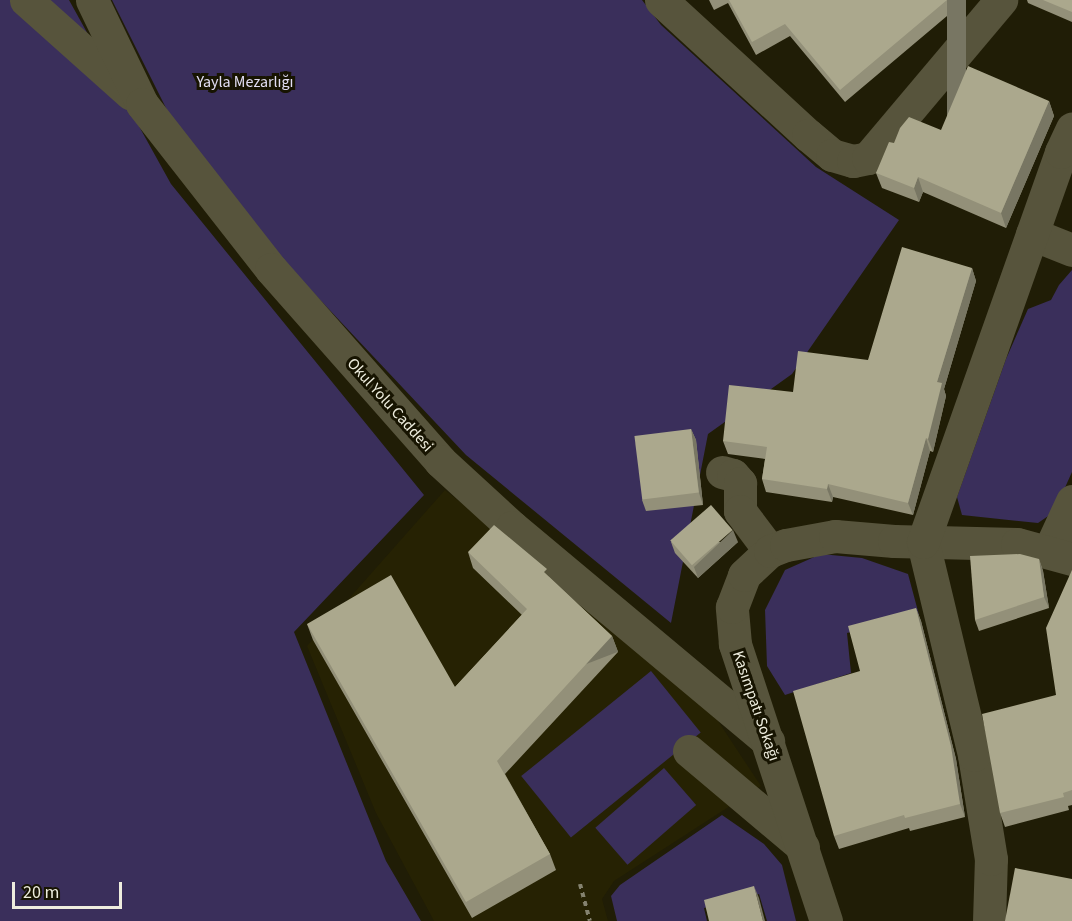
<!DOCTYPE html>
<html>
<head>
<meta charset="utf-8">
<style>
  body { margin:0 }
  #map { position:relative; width:1072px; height:921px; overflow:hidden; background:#201d06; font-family:"Source Sans 3",sans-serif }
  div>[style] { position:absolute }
  .built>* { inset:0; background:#262203 }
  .green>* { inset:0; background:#3a2f5b; transform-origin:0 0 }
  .path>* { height:4px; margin-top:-2px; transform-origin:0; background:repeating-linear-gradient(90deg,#84826f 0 4.5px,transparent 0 9px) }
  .minor>* { height:33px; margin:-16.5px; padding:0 16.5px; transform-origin:16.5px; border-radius:16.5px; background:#57543c }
  .wall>* { inset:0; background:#939079 }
  .shaded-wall>* { inset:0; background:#787663; transform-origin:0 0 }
  .building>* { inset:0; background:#aba88d; transform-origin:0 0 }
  span { translate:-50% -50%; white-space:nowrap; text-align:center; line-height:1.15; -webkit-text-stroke:6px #171401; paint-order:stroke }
  .park-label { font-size:16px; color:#e2def4 }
  .street-label { font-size:16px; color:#eeedde }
  .scale { position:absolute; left:12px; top:882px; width:110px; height:27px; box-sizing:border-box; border:3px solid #eeedde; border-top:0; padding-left:8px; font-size:18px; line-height:21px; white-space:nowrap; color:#eeedde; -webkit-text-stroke:4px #171401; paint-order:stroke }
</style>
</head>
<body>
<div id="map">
  <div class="built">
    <div style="clip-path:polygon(445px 490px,682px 679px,712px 712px,761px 786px,614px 881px,602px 899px,608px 921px,434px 921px,376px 813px,307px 646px)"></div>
  </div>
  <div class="green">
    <div style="clip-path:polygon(0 0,69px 0,171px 184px,424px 495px,294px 632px,386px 861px,421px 921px,0 921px)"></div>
    <div style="clip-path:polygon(112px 0,642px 0,661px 25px,816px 167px,899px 220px,792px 374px,708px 434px,671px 623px,466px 455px,245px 220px,188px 152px)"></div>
    <div style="clip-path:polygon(1072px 270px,1072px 472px,1054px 512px,1038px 523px,962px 515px,957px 497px,1006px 359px,1028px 309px,1051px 300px,1059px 285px)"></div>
    <div style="clip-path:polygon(821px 554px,862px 558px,908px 574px,919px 615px,847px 633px,851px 673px,785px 695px,767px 666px,765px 610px,785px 570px)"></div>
    <div style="left:651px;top:671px;width:79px;height:167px;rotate:51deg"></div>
    <div style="left:664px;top:768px;width:49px;height:91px;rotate:49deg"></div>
    <div style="clip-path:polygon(722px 815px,764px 844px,782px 865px,796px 921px,767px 921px,759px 894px,704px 908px,707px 921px,617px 921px,611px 896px,620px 885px)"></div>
  </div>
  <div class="path">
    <div style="left:580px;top:884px;width:38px;rotate:75deg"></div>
  </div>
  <div class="minor">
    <div style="left:26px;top:0;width:140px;rotate:41.8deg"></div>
    <div style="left:92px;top:0;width:115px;rotate:64.3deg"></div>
    <div style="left:142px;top:104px;width:209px;rotate:52deg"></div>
    <div style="left:271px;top:269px;width:256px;rotate:48.6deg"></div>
    <div style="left:440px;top:461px;width:98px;rotate:42.5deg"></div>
    <div style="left:512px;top:527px;width:334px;rotate:39.9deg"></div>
    <div style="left:661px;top:0;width:200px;rotate:42.6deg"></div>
    <div style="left:808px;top:135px;width:31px;rotate:40deg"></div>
    <div style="left:832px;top:155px;width:22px;rotate:16deg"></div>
    <div style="left:853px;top:161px;width:15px;rotate:-11deg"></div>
    <div style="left:868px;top:158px;width:207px;rotate:-49.9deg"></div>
    <div style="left:1032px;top:234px;width:43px;rotate:21.8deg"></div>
    <div style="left:722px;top:472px;width:11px;rotate:15deg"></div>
    <div style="left:733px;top:475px;width:11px;rotate:49deg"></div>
    <div style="left:740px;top:483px;width:28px;rotate:90deg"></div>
    <div style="left:740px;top:511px;width:50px;rotate:53.1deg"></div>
    <div style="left:1049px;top:551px;width:55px;rotate:-65.3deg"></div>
    <div style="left:689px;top:751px;width:149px;rotate:40.1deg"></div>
    <div style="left:826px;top:921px;width:292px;rotate:-108.2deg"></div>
    <div style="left:735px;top:644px;width:37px;rotate:-95deg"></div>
    <div style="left:732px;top:607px;width:34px;rotate:-69deg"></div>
    <div style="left:744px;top:575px;width:35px;rotate:-43deg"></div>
    <div style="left:770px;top:551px;width:17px;rotate:-21deg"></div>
    <div style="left:786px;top:545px;width:50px;rotate:-10.4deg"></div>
    <div style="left:835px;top:536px;width:59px;rotate:4.8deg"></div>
    <div style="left:894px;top:541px;width:123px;rotate:1.4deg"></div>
    <div style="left:1017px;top:544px;width:57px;rotate:15.3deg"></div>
    <div style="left:989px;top:921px;width:62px;rotate:-88.2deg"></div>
    <div style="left:991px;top:859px;width:105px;rotate:-99.3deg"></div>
    <div style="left:974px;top:755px;width:219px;rotate:-103.5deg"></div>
    <div style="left:923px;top:542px;width:414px;rotate:-70.5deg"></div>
    <div style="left:1061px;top:152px;width:26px;rotate:-65deg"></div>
  </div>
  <div class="wall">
    <div style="clip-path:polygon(709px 0,966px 0,845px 102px,790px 36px,756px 55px,728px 3px,714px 10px)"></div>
    <div style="clip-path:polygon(1027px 0,1072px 0,1072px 22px,1028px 3px)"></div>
    <div style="clip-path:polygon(1049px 101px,1054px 116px,1006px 228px,923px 192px,919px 202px,882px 188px,876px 173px,894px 143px)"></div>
    <div style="clip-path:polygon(972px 268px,976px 281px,944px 389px,946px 396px,933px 452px,930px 451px,913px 515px,833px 497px,832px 502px,766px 492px,762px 479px,765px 459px,728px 454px,723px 441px,793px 392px,868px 360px)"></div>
    <div style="clip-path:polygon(691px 429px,696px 440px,703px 505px,646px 511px,642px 500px)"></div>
    <div style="clip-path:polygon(671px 542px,738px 542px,698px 578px,675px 553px)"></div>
    <div style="clip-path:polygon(468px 552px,549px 577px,612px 636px,618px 652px,505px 774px,550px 854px,556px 870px,472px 918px,313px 640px,307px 624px,455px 687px,522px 615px,473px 568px)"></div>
    <div style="clip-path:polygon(1039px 559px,1043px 571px,1049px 608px,979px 631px,975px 620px)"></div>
    <div style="clip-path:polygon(1072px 570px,1072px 805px,1068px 806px,1069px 810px,1005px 827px,1000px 813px,1056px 695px)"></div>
    <div style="clip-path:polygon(916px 608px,921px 621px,956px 759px,965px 817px,910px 831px,909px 828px,839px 849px,834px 836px,860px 671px)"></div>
  </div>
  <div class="shaded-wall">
    <div style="left:947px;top:0;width:19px;height:140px"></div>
    <div style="clip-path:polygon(1049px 101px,1054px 116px,1006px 228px,1001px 213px)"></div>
    <div style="clip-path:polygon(918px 177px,923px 192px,919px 202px,914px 188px)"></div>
    <div style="clip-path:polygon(972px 268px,976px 281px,944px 389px,946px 396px,933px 452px,928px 439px,937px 382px)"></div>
    <div style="clip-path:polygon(691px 429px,696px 440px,703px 505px,699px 493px)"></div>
    <div style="clip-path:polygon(926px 438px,930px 451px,913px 515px,908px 503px)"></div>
    <div style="clip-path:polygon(828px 484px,833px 497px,832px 502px,827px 489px)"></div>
    <div style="clip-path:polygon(733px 530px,738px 542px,698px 578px,694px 567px)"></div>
    <div style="clip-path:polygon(1039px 559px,1043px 571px,1049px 608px,1044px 597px)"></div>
    <div style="clip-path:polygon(916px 608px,921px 621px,956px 759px,965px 817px,960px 804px)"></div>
    <div style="left:612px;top:636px;width:17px;height:170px;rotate:69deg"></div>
    <div style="clip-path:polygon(754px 886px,759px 898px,765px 921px,763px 921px)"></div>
  </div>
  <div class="building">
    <div style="clip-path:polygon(729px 0,947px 0,840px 90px,785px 24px,752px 42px)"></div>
    <div style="clip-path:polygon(1043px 0,1072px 0,1072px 12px)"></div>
    <div style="clip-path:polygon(968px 66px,1049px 101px,1001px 213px,918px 177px,914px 188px,876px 173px,889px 142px,894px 143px,900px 128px,909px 117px,941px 130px)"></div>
    <div style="clip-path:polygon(902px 247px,972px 268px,937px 382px,942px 383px,928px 439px,926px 438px,908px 503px,828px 484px,827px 489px,762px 479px,767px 447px,723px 441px,729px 385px,793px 392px,798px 351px,868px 360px)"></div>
    <div style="left:691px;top:429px;width:64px;height:57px;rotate:83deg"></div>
    <div style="left:711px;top:505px;width:33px;height:54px;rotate:49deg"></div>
    <div style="clip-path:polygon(494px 525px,547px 569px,544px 572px,612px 636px,497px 761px,550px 854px,466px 902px,307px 624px,391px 575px,455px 687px,527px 609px,468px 552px)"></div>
    <div style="clip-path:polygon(1020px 554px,1039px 559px,1044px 597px,975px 620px,970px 556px)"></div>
    <div style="clip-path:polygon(1072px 570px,1072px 790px,1063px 793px,1064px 797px,1000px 813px,982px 714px,1056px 695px,1046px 628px)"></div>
    <div style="clip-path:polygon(916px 608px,951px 746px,960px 804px,905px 818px,904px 815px,834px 836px,793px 691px,860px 671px,848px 626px)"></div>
    <div style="clip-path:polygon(1015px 868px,1072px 879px,1072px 921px,1005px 921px)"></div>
    <div style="clip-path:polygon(754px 886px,763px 921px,709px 921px,704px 900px)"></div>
  </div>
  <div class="park-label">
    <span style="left:245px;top:82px">Yayla Mezarlığı</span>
  </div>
  <div class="street-label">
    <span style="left:390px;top:405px;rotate:48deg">Okul Yolu Caddesi</span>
    <span style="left:756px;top:706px;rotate:71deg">Kasımpatı Sokağı</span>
  </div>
  <div class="scale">20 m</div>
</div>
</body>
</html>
